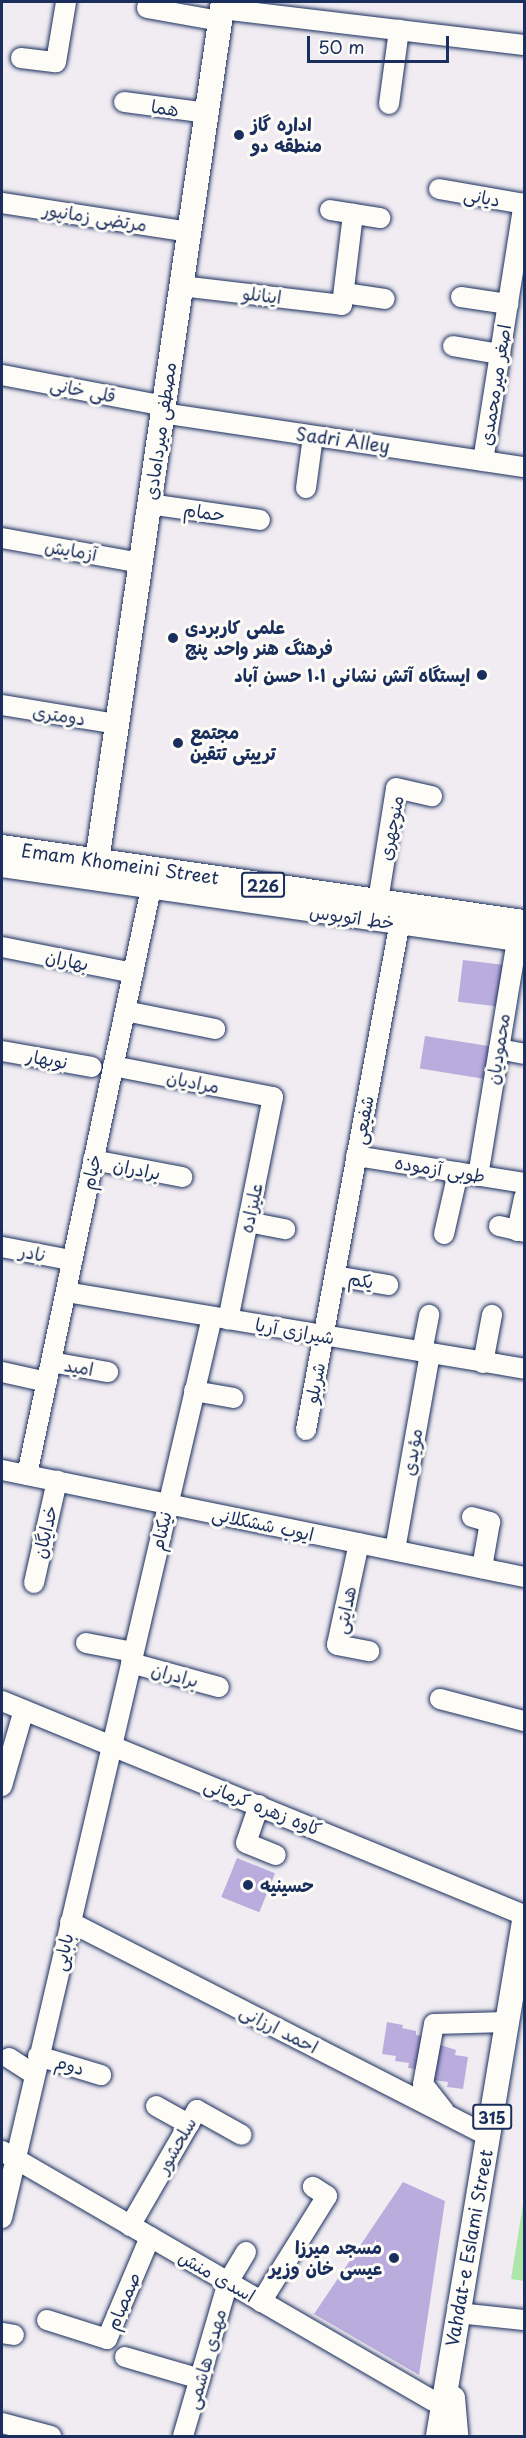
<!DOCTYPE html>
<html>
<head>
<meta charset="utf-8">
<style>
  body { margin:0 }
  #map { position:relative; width:526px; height:2438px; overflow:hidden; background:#f0ecf2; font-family:"Playpen Sans","Playpen Sans Arabic",sans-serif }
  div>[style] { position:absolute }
  .green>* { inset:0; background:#aee5a8 }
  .building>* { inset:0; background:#baaddd; transform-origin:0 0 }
  .roads { filter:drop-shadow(0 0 2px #1b2f5e) drop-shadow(0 0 2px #1b2f5e) }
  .minor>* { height:20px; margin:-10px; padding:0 10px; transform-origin:10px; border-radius:10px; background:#fdfcf7 }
  .major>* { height:24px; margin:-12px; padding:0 12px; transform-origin:12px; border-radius:12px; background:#fdfcf7 }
  .dots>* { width:16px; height:16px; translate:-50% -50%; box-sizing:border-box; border:3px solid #fdfcf7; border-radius:50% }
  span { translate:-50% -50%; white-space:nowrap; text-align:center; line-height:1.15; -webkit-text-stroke:6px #fdfcf7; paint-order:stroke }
  .shield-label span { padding:2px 4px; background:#fdfcf7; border:2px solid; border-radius:4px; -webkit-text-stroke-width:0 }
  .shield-label { font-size:16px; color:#1b2f5e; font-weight:700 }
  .street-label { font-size:18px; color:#1b2f5e }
  .poi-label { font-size:18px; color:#1b2f5e; font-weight:700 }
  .left { translate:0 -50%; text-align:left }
  .right { translate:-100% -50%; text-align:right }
  .frame { position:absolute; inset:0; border:3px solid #1b2f5e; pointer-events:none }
  .scale { position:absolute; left:307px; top:36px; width:142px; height:27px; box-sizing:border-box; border:3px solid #1b2f5e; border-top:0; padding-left:8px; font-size:18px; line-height:21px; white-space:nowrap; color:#1b2f5e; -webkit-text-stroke:4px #fdfcf7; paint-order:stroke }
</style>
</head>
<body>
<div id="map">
  <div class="green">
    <div style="clip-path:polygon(524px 2198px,524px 2281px,511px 2279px)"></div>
  </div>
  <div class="building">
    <div style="left:463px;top:960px;width:40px;height:42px;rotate:7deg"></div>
    <div style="left:425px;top:1036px;width:66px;height:33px;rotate:9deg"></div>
    <div style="left:237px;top:1858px;width:41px;height:42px;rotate:22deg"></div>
    <div style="clip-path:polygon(387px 2022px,403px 2025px,402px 2028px,416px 2031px,416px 2035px,428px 2037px,428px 2041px,456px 2050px,455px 2055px,468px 2057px,463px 2089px,447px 2087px,448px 2082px,433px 2080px,422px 2070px,408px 2068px,409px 2063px,395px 2061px,396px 2056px,382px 2054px)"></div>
    <div style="clip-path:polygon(403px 2182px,445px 2201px,419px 2375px,314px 2314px)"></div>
  </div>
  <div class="roads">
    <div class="minor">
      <div style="left:147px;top:8px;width:74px;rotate:10.1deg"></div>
      <div style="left:222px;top:9px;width:304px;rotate:6.8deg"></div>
      <div style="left:21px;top:58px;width:35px;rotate:7deg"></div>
      <div style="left:56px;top:62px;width:61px;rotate:-80.5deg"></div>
      <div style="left:124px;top:102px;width:84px;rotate:7.5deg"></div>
      <div style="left:389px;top:104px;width:75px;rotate:-82.3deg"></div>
      <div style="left:439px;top:189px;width:86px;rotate:10deg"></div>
      <div style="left:2px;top:203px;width:189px;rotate:8.8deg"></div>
      <div style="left:330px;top:210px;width:51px;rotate:9.1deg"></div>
      <div style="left:181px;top:286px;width:162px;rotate:6.7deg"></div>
      <div style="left:342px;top:305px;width:92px;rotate:-83.1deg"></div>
      <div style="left:344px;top:293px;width:41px;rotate:8.3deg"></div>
      <div style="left:461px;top:297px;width:48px;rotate:8.5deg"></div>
      <div style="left:453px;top:346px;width:48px;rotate:9.7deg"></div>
      <div style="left:2px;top:375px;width:165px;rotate:10.8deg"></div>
      <div style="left:162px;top:413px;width:366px;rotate:8.5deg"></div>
      <div style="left:483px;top:461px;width:261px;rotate:-81deg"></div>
      <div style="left:306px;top:488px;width:52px;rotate:-82.3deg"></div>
      <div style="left:149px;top:504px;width:112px;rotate:8.2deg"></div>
      <div style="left:2px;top:538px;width:141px;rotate:10.2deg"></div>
      <div style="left:2px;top:705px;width:117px;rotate:9.4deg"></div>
      <div style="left:2px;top:867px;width:527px;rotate:8.18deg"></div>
      <div style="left:378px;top:901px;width:114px;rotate:-80.9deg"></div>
      <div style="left:396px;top:788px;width:37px;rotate:13deg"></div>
      <div style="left:2px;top:947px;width:134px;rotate:11.2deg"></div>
      <div style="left:125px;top:1011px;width:92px;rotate:11.3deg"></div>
      <div style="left:499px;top:1049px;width:25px;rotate:11deg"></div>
      <div style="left:2px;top:1051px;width:91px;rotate:10.1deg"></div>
      <div style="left:113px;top:1066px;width:163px;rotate:11deg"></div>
      <div style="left:273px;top:1097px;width:227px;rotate:101.4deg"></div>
      <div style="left:356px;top:1156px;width:170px;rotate:9.1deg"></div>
      <div style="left:93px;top:1160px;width:91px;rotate:10.8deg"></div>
      <div style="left:478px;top:1176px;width:252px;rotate:-80.6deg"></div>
      <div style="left:248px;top:1222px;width:38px;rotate:11deg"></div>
      <div style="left:499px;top:1226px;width:26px;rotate:13deg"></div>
      <div style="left:517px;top:1231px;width:35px;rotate:-78deg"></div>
      <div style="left:444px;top:1234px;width:63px;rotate:-77.1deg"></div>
      <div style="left:2px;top:1247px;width:64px;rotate:10.8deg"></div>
      <div style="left:335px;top:1276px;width:54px;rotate:9.6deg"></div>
      <div style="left:66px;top:1292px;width:464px;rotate:9.5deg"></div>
      <div style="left:422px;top:1352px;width:38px;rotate:-79deg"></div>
      <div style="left:51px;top:1362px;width:58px;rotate:10deg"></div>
      <div style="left:483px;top:1363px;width:49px;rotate:-79.4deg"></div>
      <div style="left:2px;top:1372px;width:46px;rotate:12.5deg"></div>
      <div style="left:194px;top:1391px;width:40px;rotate:10deg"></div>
      <div style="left:306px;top:1430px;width:534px;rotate:-79.53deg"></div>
      <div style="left:2px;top:1470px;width:533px;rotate:11.58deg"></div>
      <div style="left:27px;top:1475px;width:619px;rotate:-78.07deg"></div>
      <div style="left:472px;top:1517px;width:19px;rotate:16deg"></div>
      <div style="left:490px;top:1522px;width:47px;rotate:99.9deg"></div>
      <div style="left:359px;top:1543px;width:104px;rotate:102.2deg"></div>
      <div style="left:337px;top:1645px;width:33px;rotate:11deg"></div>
      <div style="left:395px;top:1550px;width:199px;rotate:-79.9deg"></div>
      <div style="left:34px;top:1583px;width:105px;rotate:-77.3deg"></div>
      <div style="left:86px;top:1643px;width:48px;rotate:10.8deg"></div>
      <div style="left:131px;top:1663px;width:91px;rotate:15.3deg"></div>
      <div style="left:440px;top:1699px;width:87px;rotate:14.7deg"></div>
      <div style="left:2px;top:1701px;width:564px;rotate:22.29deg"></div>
      <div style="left:2px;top:1786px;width:79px;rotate:-73.9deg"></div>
      <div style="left:259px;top:1805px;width:40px;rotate:108.9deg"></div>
      <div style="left:246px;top:1843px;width:32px;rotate:22deg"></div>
      <div style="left:70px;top:1922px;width:470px;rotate:27.1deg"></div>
      <div style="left:38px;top:2056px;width:66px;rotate:16.8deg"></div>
      <div style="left:9px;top:2058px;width:30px;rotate:33deg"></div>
      <div style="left:156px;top:2106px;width:38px;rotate:29deg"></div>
      <div style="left:444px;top:2111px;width:34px;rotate:-128deg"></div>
      <div style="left:423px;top:2084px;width:61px;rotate:-79.6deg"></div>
      <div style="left:434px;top:2024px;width:73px;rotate:-1.6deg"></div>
      <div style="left:2px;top:2151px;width:498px;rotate:30.1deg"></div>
      <div style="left:2px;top:2218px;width:925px;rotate:-76.88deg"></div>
      <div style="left:130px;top:2226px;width:134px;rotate:-60deg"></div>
      <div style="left:197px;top:2110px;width:51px;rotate:29.1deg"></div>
      <div style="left:261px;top:2302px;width:125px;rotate:-58.1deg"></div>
      <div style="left:327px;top:2196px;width:17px;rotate:-147deg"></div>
      <div style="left:458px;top:2313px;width:66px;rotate:6.1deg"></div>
      <div style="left:47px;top:2320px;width:63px;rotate:17.6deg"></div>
      <div style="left:107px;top:2339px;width:111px;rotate:-67.1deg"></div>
      <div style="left:2px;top:2333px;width:12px;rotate:9deg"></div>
      <div style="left:125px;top:2357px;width:78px;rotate:16.3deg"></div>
      <div style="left:2px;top:2423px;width:51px;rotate:14.9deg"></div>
      <div style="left:183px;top:2436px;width:160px;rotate:-73.7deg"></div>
      <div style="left:228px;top:2282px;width:35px;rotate:-59deg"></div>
    </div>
    <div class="major">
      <div style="left:2px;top:847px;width:527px;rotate:8.18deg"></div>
      <div style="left:97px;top:861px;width:868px;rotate:-81.66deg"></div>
      <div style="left:453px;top:2398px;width:38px;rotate:85deg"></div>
      <div style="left:438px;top:2436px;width:522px;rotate:-80.52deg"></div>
    </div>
  </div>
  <div class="dots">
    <div style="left:239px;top:135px;background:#1b2f5e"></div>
    <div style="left:173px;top:638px;background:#1b2f5e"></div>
    <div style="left:482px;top:675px;background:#1b2f5e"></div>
    <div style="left:178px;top:743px;background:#1b2f5e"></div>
    <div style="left:248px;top:1885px;background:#1b2f5e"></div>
    <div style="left:394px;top:2258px;background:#1b2f5e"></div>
  </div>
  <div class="shield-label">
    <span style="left:263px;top:885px">226</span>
    <span style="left:492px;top:2117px">315</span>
  </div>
  <div class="street-label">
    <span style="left:165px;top:108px;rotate:8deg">هما</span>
    <span style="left:482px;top:197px;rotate:10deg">دیانی</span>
    <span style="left:95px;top:217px;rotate:9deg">مرتضی زمانپور</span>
    <span style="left:262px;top:295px;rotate:7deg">اینانلو</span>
    <span style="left:495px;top:385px;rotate:-81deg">اصغر میرمحمدی</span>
    <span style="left:83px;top:390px;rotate:11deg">قلی خانی</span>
    <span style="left:160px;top:431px;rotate:-82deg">مصطفی میردامادی</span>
    <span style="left:343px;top:440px;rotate:8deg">Sadri Alley</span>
    <span style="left:204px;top:512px;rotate:8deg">حمام</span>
    <span style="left:71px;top:550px;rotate:10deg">آزمایش</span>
    <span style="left:59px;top:715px;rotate:9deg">دومتری</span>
    <span style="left:391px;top:828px;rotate:-79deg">منوچهری</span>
    <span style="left:120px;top:864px;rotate:8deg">Emam Khomeini Street</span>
    <span style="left:352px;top:917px;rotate:8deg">خط اتوبوس</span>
    <span style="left:67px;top:960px;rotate:11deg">بهاران</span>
    <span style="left:498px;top:1049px;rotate:-81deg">محمودیان</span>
    <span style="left:47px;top:1059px;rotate:10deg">نوبهار</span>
    <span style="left:193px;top:1082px;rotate:11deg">مرادیان</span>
    <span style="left:363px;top:1120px;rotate:-80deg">شفیعی</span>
    <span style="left:137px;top:1169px;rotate:11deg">برادران</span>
    <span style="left:440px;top:1169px;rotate:9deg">طوبی آزموده</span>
    <span style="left:91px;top:1172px;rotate:-78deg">خیام</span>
    <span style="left:251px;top:1208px;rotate:-78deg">علیزاده</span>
    <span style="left:33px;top:1253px;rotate:11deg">نادر</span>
    <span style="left:361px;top:1280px;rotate:9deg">یکم</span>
    <span style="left:295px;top:1331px;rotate:10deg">شیرازی آریا</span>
    <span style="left:79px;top:1367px;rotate:10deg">امید</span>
    <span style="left:315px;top:1383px;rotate:-79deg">شربلو</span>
    <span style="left:412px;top:1452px;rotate:-80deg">مؤیدی</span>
    <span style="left:263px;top:1524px;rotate:12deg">ایوب ششکلانی</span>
    <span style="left:161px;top:1531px;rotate:-77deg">نیکنام</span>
    <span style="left:45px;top:1532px;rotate:-77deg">خدایگان</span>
    <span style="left:345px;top:1610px;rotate:-78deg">هدایتی</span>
    <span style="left:175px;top:1675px;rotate:15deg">برادران</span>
    <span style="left:263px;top:1807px;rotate:22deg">کاوه زهره کرمانی</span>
    <span style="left:63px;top:1952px;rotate:-77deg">بابایی</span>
    <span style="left:279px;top:2029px;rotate:27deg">احمد ارزانی</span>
    <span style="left:70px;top:2065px;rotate:16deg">دوم</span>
    <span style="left:176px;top:2145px;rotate:-60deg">سلحشور</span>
    <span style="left:469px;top:2248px;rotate:-80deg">Vahdat-e Eslami Street</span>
    <span style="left:217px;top:2276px;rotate:30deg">اسدی منش</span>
    <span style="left:123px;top:2301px;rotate:-67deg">صمصام</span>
    <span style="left:206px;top:2359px;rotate:-74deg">مهدی هاشمی</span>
  </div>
  <div class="poi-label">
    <span class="left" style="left:251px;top:135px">اداره گاز<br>منطقه دو</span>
    <span class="left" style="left:185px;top:638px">علمی کاربردی<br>فرهنگ هنر واحد پنج</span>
    <span class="right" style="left:470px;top:675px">ایستگاه آتش نشانی ۱۰۱ حسن آباد</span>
    <span class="left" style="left:190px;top:743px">مجتمع<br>ترییتی تتقین</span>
    <span class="left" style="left:260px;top:1885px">حسینیه</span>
    <span class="right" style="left:382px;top:2258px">مسجد میرزا<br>عیسی خان وزیر</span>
  </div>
  <div class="frame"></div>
  <div class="scale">50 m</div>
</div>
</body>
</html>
